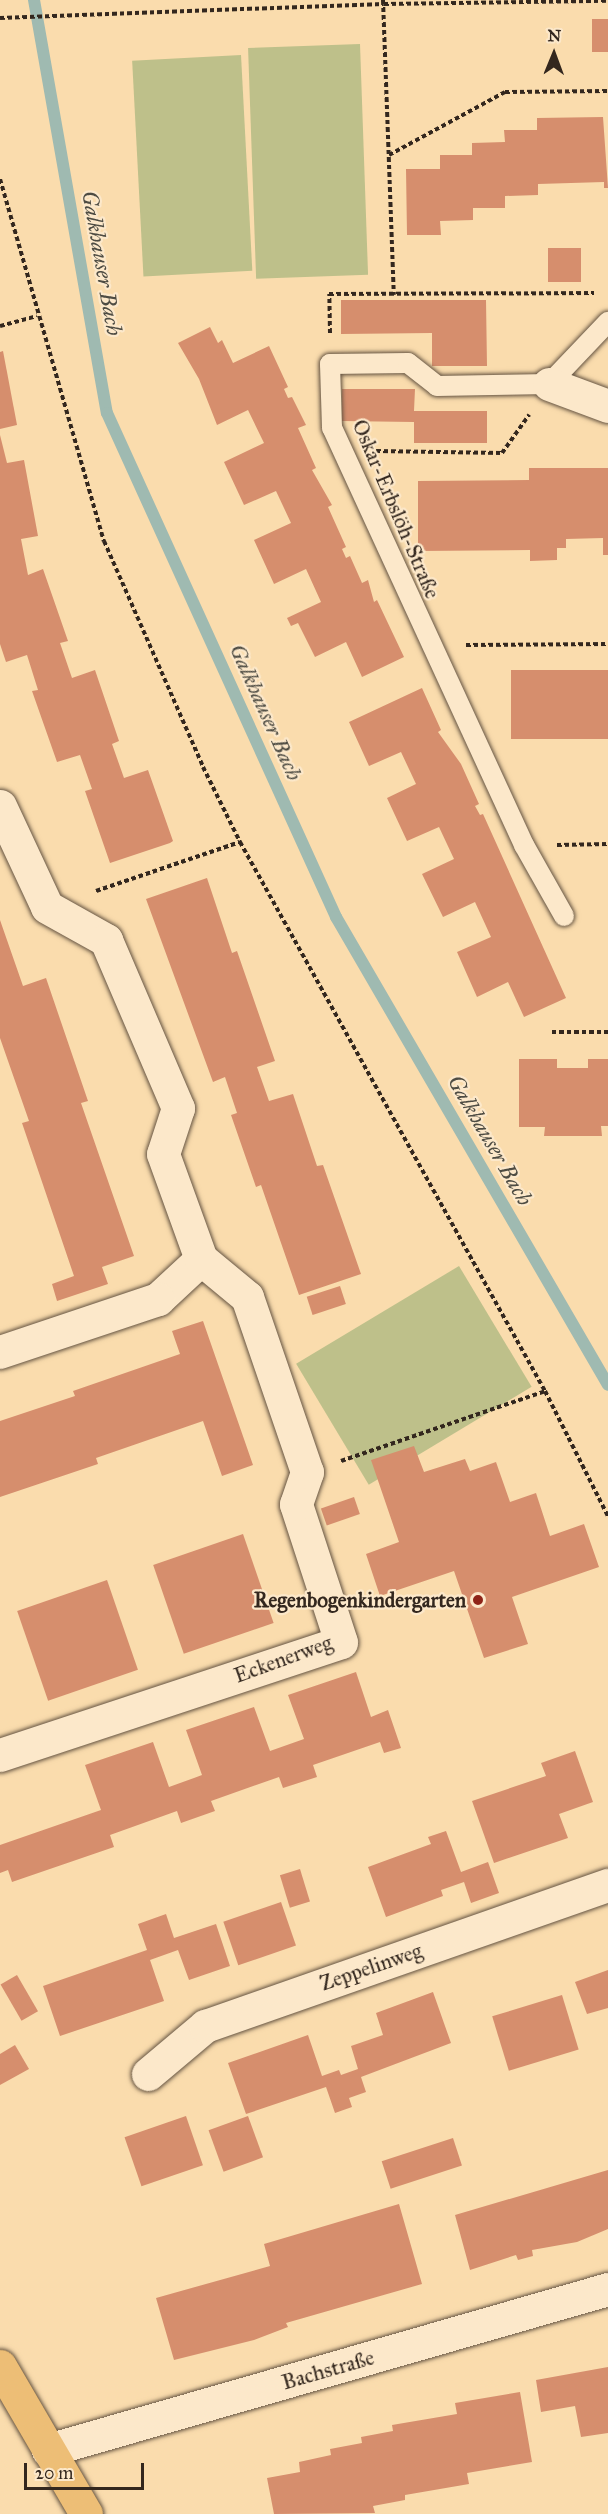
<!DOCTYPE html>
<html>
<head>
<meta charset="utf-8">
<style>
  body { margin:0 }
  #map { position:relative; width:608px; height:2514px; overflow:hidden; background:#fadcad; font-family:"IM FELL Great Primer",serif }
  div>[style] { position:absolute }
  .green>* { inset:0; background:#bec08a; transform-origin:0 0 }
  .stream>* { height:12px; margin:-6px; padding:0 6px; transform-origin:6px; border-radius:6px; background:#9fbab1 }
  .building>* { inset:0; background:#d68e6d; transform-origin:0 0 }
  .path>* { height:4px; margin-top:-2px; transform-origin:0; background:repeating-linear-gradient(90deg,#33271e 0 4.5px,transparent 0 7.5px) }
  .roads { filter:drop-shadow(0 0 2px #655442) drop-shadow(0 0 2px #655442) }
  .service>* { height:20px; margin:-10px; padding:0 10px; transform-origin:10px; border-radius:10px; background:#fce8ca }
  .minor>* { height:33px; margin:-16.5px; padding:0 16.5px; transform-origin:16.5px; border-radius:16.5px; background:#fce8ca }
  .primary>* { height:33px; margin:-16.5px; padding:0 16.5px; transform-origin:16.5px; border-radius:16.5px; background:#edbe76 }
  .dots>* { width:16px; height:16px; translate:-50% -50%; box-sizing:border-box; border:3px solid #fce8ca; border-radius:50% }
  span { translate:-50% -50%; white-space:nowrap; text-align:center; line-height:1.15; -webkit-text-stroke:4.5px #fce8ca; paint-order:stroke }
  .street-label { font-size:21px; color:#33271e }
  .poi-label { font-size:21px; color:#33271e; font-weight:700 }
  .right { translate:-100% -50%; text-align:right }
  .water-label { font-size:22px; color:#4e4c43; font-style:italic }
  .north { position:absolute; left:524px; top:24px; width:60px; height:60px; -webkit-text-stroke:4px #fce8ca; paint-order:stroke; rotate:1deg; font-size:16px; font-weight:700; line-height:24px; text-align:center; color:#33271e }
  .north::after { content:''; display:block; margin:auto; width:21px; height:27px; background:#33271e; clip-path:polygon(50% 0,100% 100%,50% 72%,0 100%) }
  .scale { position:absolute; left:24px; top:2463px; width:120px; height:27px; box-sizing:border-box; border:3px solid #33271e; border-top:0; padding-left:8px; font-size:18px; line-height:21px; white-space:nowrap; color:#33271e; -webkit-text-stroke:4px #fce8ca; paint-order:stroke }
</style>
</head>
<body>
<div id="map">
  <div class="green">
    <div style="left:360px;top:44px;width:231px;height:112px;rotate:88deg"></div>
    <div style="left:241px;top:55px;width:216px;height:109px;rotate:87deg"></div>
    <div style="left:459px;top:1266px;width:141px;height:190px;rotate:59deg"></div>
  </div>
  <div class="stream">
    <div style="left:34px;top:0;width:419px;rotate:80deg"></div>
    <div style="left:107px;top:413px;width:554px;rotate:65.56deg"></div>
    <div style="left:336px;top:917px;width:541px;rotate:59.83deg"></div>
  </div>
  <div class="building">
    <div style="left:592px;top:19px;width:16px;height:33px"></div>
    <div style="clip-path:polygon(603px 117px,608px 188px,604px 188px,604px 182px,538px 184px,538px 195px,505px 196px,505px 208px,473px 208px,473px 220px,440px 221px,441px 235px,407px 235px,406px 169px,440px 169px,440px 155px,472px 155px,472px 143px,505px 142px,504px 130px,537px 130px,537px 118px)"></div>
    <div style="left:548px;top:248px;width:33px;height:34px"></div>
    <div style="clip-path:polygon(341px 300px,486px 300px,487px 366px,432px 366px,432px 333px,341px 334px)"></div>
    <div style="clip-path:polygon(210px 327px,218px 343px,222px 340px,233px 363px,269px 346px,288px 387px,284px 389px,288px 398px,292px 397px,306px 425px,298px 428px,316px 468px,312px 470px,332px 505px,328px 507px,346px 547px,342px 549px,346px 558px,350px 556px,362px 583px,368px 580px,374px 602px,377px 600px,404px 657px,362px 677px,346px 642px,315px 657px,298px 623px,291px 626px,287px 618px,321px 602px,306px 569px,274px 584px,254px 540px,291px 523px,276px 491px,244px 505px,224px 462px,264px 443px,248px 410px,217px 425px,199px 379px,178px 343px)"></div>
    <div style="clip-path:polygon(3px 351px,17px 425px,0 429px,0 352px)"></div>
    <div style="clip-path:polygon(342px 389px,415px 389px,414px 411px,487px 411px,487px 443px,414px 443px,414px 422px,342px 421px)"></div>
    <div style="clip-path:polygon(0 435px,7px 463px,24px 460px,38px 536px,21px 539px,28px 575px,43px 569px,68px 641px,60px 643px,72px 678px,95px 670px,119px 741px,112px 744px,124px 778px,148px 770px,173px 841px,170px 843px,110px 863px,85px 791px,92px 789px,80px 755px,57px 762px,32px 691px,38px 690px,27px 655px,6px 662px,0 644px)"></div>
    <div style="clip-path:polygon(529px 468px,608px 468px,608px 555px,603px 555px,603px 538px,566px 539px,566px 548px,557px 548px,557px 560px,530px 561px,530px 550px,418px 551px,418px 481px,529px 480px)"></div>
    <div style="left:511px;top:670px;width:97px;height:69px"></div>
    <div style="clip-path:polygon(422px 688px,441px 730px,438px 732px,461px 764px,479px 804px,475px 806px,480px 815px,483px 814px,566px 998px,524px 1017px,508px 982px,477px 997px,457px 952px,491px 937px,475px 902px,443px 917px,422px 874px,454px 859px,439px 827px,407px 841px,387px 798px,416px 784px,401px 752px,369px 766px,349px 722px)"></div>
    <div style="clip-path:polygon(207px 878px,232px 953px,237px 951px,275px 1061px,257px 1067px,269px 1101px,293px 1094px,317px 1166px,323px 1165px,361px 1274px,299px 1295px,261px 1185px,256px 1187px,231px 1115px,237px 1113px,225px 1077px,213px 1082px,146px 899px)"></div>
    <div style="clip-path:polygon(0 920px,23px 986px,46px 978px,88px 1101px,81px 1103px,134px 1256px,102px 1267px,108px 1284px,57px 1301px,52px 1284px,74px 1276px,22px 1123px,29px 1121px,0 1038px)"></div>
    <div style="clip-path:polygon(519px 1059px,557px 1059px,557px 1068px,588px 1068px,588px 1059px,608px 1059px,608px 1126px,601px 1126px,602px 1136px,544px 1136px,545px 1127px,519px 1127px)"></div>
    <div style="left:340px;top:1286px;width:19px;height:35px;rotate:72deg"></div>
    <div style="clip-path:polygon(203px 1321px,253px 1465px,222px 1476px,203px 1421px,96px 1458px,98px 1464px,0 1497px,0 1421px,75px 1396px,73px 1391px,180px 1354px,172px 1331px)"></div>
    <div style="clip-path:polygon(414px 1446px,424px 1472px,465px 1459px,470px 1471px,496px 1462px,510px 1502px,536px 1493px,550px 1536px,584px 1524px,599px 1567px,512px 1597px,528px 1644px,484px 1658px,454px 1571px,380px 1596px,366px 1554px,399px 1542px,371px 1460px)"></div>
    <div style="left:354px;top:1497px;width:18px;height:35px;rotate:71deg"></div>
    <div style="left:243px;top:1534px;width:94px;height:95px;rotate:71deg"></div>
    <div style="left:107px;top:1580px;width:95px;height:95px;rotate:71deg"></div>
    <div style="clip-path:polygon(356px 1672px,371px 1717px,388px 1710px,401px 1748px,384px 1753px,380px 1742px,313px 1765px,317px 1777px,283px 1788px,279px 1777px,211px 1801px,215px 1811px,181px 1823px,177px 1811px,110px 1835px,114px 1847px,12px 1882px,8px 1870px,0 1873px,0 1845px,101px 1810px,85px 1765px,153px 1742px,169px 1787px,194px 1778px,202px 1775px,186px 1730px,254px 1707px,270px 1751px,304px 1739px,288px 1695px)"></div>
    <div style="clip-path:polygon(575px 1751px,593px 1802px,559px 1814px,568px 1838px,494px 1863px,472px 1801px,546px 1776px,541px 1763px)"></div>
    <div style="clip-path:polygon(446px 1831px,461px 1872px,488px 1862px,499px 1893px,471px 1903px,464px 1882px,441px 1890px,443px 1896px,386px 1917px,368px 1867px,431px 1844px,428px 1837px)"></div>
    <div style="left:300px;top:1869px;width:34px;height:21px;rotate:73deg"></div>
    <div style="left:281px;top:1902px;width:46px;height:61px;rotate:71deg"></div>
    <div style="clip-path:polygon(166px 1914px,174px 1938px,216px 1924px,230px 1966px,189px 1980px,178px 1950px,150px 1960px,164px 2001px,60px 2036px,43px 1986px,147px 1950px,138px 1924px)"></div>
    <div style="clip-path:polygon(608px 1970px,608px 2008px,587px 2014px,575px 1982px)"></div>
    <div style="left:17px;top:1975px;width:42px;height:19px;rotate:60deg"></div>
    <div style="clip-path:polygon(433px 1992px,451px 2043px,361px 2077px,366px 2092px,349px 2098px,352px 2107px,335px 2113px,326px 2087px,246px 2114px,228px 2063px,308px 2035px,322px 2076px,339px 2070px,341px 2075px,358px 2069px,351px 2046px,383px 2035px,376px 2013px)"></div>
    <div style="left:562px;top:1995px;width:57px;height:73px;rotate:73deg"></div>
    <div style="clip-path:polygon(15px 2045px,29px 2069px,0 2085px,0 2054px)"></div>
    <div style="left:186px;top:2116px;width:52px;height:65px;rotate:71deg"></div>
    <div style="left:248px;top:2116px;width:44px;height:42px;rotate:70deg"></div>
    <div style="left:453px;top:2138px;width:29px;height:75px;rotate:72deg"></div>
    <div style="clip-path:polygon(608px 2170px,608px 2229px,577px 2242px,532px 2250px,533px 2256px,518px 2260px,516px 2255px,470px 2270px,455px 2215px)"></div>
    <div style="clip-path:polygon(399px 2204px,422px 2284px,286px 2323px,288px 2327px,254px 2340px,174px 2360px,156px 2298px,270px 2266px,264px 2244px)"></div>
    <div style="clip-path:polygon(608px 2367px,608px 2433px,581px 2437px,575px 2406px,541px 2412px,536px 2380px)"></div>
    <div style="clip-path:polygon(520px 2392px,532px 2462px,467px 2473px,469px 2484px,405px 2495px,405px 2500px,373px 2506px,375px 2513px,274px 2514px,267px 2478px,300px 2472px,299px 2462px,331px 2455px,330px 2449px,362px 2443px,361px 2437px,393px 2431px,392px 2425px,457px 2414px,455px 2403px)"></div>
  </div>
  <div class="path">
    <div style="left:383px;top:0;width:295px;rotate:87.9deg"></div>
    <div style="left:0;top:18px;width:384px;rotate:-2.1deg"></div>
    <div style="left:384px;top:4px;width:224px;rotate:-0.8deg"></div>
    <div style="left:389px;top:155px;width:132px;rotate:-28.5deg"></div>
    <div style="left:505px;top:92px;width:103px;rotate:-0.6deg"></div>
    <div style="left:0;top:179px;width:377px;rotate:74deg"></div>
    <div style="left:104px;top:541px;width:247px;rotate:66.3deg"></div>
    <div style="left:203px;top:767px;width:84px;rotate:63.7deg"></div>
    <div style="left:240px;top:842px;width:628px;rotate:60.95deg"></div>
    <div style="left:545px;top:1391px;width:140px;rotate:63.3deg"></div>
    <div style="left:0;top:326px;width:38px;rotate:-15deg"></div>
    <div style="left:330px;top:333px;width:39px;rotate:-91deg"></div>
    <div style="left:329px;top:294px;width:265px;rotate:-0.2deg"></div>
    <div style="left:376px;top:451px;width:126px;rotate:0.9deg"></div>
    <div style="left:502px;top:453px;width:47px;rotate:-54.6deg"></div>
    <div style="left:466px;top:645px;width:142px;rotate:-0.4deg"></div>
    <div style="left:557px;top:845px;width:51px;rotate:-1.1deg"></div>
    <div style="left:96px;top:891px;width:152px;rotate:-18.8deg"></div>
    <div style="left:552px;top:1032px;width:56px"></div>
    <div style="left:341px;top:1461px;width:216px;rotate:-18.9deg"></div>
  </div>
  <div class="roads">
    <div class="service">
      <div style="left:564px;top:916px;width:81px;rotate:-119.4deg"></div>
      <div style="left:524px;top:845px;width:459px;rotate:-114.7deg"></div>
      <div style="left:332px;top:428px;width:64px;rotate:-91.8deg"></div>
      <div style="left:330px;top:364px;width:78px;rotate:-0.7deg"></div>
      <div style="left:408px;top:363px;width:37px;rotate:38deg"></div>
      <div style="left:437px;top:386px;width:112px;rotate:-1deg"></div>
      <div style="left:549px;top:384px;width:86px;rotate:-46.4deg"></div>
    </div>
    <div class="minor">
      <div style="left:549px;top:384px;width:63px;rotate:20.4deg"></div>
      <div style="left:0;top:806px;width:111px;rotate:65deg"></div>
      <div style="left:47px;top:907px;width:68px;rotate:29.2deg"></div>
      <div style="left:106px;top:940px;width:183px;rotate:66.8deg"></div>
      <div style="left:178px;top:1108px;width:48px;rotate:108.1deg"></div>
      <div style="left:163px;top:1154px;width:112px;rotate:70.1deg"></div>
      <div style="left:201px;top:1259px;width:59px;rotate:137.1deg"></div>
      <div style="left:158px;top:1299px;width:167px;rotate:161.5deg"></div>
      <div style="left:0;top:1755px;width:359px;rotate:-18.3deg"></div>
      <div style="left:341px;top:1642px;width:145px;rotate:-108.1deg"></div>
      <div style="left:296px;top:1504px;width:34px;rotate:-71deg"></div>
      <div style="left:307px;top:1472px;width:185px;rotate:-108.9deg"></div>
      <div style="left:247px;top:1297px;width:60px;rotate:-140.4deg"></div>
      <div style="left:148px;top:2074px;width:75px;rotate:-40.1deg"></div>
      <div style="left:205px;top:2026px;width:427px;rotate:-19.3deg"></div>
      <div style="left:48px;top:2450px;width:583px;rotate:-16.04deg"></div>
    </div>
    <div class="primary">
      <div style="left:0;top:2366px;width:171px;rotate:59.8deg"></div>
    </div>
  </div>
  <div class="dots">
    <div style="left:478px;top:1600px;background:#8f2418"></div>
  </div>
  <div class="street-label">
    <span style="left:396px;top:509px;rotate:67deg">Oskar-Erbslöh-Straße</span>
    <span style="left:283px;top:1659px;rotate:-20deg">Eckenerweg</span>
    <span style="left:371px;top:1967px;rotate:-19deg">Zeppelinweg</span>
    <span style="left:328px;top:2370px;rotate:-16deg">Bachstraße</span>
  </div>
  <div class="poi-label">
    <span class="right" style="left:466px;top:1600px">Regenbogenkindergarten</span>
  </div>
  <div class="water-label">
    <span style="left:102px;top:263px;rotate:80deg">Galkhauser Bach</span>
    <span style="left:266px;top:712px;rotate:66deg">Galkhauser Bach</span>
    <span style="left:490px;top:1140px;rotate:60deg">Galkhauser Bach</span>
  </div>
  <div class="north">N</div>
  <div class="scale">20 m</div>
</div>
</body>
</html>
